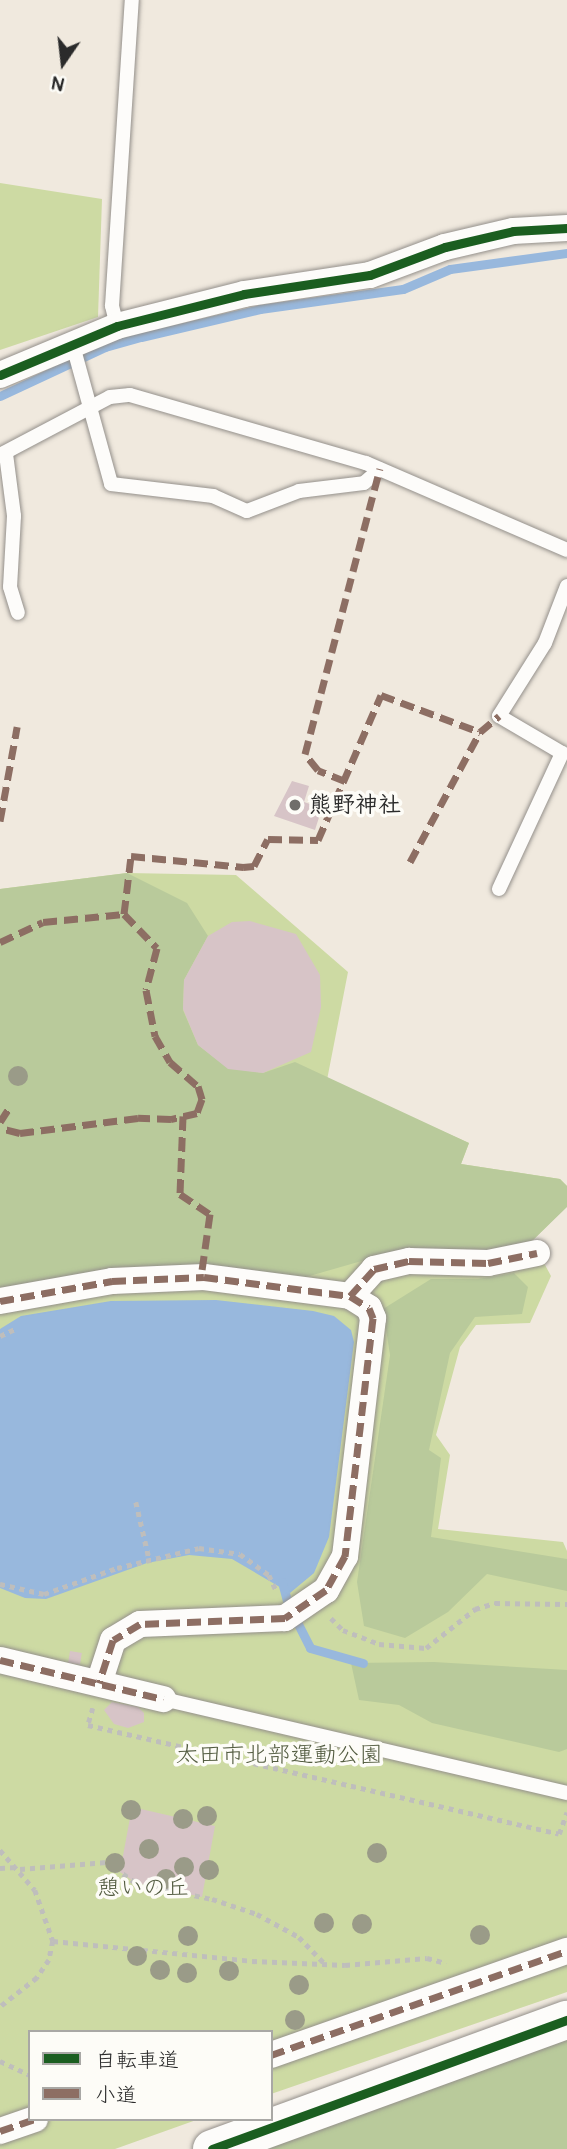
<!DOCTYPE html>
<html>
<head>
<meta charset="utf-8">
<style>
  body { margin:0 }
  #map { position:relative; width:567px; height:2149px; overflow:hidden; background:#f0e9de; font-family:Pangolin,"Klee One",sans-serif }
  div>[style] { position:absolute }
  .green>* { inset:0; background:#cddaa3 }
  .forest>* { inset:0; background:#b9ca9b }
  .water>* { inset:0; background:#98b8dd }
  .stream>* { height:9px; margin:-4.5px; padding:0 4.5px; transform-origin:4.5px; border-radius:4.5px; background:#98b8dd }
  .building>* { inset:0; background:#d7c4c7; transform-origin:0 0 }
  .path>* { height:4.5px; margin-top:-2.25px; transform-origin:0; background:repeating-linear-gradient(90deg,#bfbebc 0 5px,transparent 0 10px) }
  .roads { filter:drop-shadow(0 0 2px #94908b) drop-shadow(0 0 2px #94908b) }
  .lane>* { height:14px; margin:-7px; padding:0 7px; transform-origin:7px; border-radius:7px; background:#fdfcfa }
  .street>* { height:26px; margin:-13px; padding:0 13px; transform-origin:13px; border-radius:13px; background:#fdfcfa }
  .secondary>* { height:38px; margin:-19px; padding:0 19px; transform-origin:19px; border-radius:19px; background:#fdfcfa }
  .quiet>* { height:7px; margin-top:-3.5px; transform-origin:0; background:repeating-linear-gradient(90deg,#8d6e63 0 14px,transparent 0 21px) }
  .cycleway>* { height:9px; margin:-4.5px; padding:0 4.5px; transform-origin:4.5px; border-radius:4.5px; background:#1b5e20 }
  .trees>* { width:20px; height:20px; margin:-10px; border-radius:50%; background:#9a9b88 }
  .dots>* { width:19px; height:19px; translate:-50% -50%; box-sizing:border-box; border:4px solid #fdfcf7; border-radius:50% }
  span { translate:-50% -50%; white-space:nowrap; text-align:center; line-height:1.15; -webkit-text-stroke:7px #fdfcf7; paint-order:stroke }
  .poi-label { font-size:23px; color:#2b2b2b; font-weight:700 }
  .left { translate:0 -50%; text-align:left }
  .park-label { font-size:23px; color:#535c41 }
  .legend { position:absolute; left:28px; top:2030px; width:245px; height:91px; box-sizing:border-box; background:#fdfcf7; border:2px solid #a9a8a5; margin:0; padding:9px 12px; list-style:none; font-size:21px; color:#2b2b2b }
  .legend li { display:flex; align-items:center; gap:14px; height:35px }
  .legend b { width:35px; border:2px solid #a9a8a5 }
  .north { position:absolute; left:28px; top:28px; width:70px; height:70px; -webkit-text-stroke:5px #fdfcf7; paint-order:stroke; rotate:194deg; font-size:19px; font-weight:700; line-height:28px; text-align:center; color:#2b2b2b }
  .north::after { content:''; display:block; margin:auto; width:24px; height:32px; background:#2b2b2b; clip-path:polygon(50% 0,100% 100%,50% 72%,0 100%) }
</style>
</head>
<body>
<div id="map">
  <div class="green">
    <div style="clip-path:polygon(0 183px,102px 199px,98px 317px,0 350px)"></div>
    <div style="clip-path:polygon(127px 873px,236px 875px,348px 972px,327px 1080px,469px 1143px,461px 1164px,560px 1179px,567px 1186px,567px 1206px,532px 1241px,551px 1276px,530px 1323px,476px 1325px,460px 1347px,436px 1435px,450px 1455px,438px 1529px,563px 1542px,567px 1551px,567px 1992px,271px 2094px,271px 2032px,30px 2032px,30px 2119px,199px 2119px,115px 2149px,0 2149px,0 889px)"></div>
  </div>
  <div class="forest">
    <div style="clip-path:polygon(127px 873px,187px 903px,208px 936px,184px 980px,183px 1010px,198px 1045px,228px 1068px,263px 1073px,295px 1062px,469px 1143px,461px 1164px,560px 1179px,567px 1186px,567px 1207px,532px 1241px,508px 1249px,372px 1258px,299px 1279px,115px 1272px,0 1289px,0 889px)"></div>
    <div style="clip-path:polygon(514px 1273px,528px 1287px,522px 1314px,475px 1317px,450px 1353px,429px 1450px,441px 1458px,431px 1537px,567px 1559px,567px 1591px,487px 1574px,448px 1612px,405px 1638px,364px 1626px,357px 1582px,390px 1355px,383px 1309px,431px 1279px,478px 1279px)"></div>
    <div style="clip-path:polygon(434px 1662px,567px 1670px,567px 1749px,559px 1752px,432px 1723px,399px 1705px,359px 1700px,351px 1663px)"></div>
    <div style="clip-path:polygon(567px 2035px,567px 2149px,237px 2149px)"></div>
  </div>
  <div class="water">
    <div style="clip-path:polygon(216px 1300px,313px 1311px,334px 1316px,351px 1330px,354px 1342px,329px 1537px,314px 1573px,290px 1593px,232px 1559px,189px 1555px,147px 1563px,46px 1599px,25px 1598px,0 1588px,0 1329px,21px 1316px,111px 1301px)"></div>
  </div>
  <div class="stream">
    <div style="left:0;top:396px;width:116px;rotate:-25deg"></div>
    <div style="left:105px;top:347px;width:37px;rotate:-16deg"></div>
    <div style="left:141px;top:337px;width:122px;rotate:-13.2deg"></div>
    <div style="left:260px;top:309px;width:144px;rotate:-8deg"></div>
    <div style="left:403px;top:289px;width:51px;rotate:-23.1deg"></div>
    <div style="left:450px;top:269px;width:118px;rotate:-7.8deg"></div>
    <div style="left:282px;top:1582px;width:23px;rotate:75deg"></div>
    <div style="left:296px;top:1620px;width:31px;rotate:63deg"></div>
    <div style="left:310px;top:1648px;width:55px;rotate:15.8deg"></div>
  </div>
  <div class="building">
    <div style="clip-path:polygon(292px 781px,309px 786px,304px 802px,322px 808px,315px 830px,274px 816px)"></div>
    <div style="clip-path:polygon(250px 921px,296px 934px,320px 975px,321px 1007px,311px 1052px,263px 1073px,228px 1069px,198px 1045px,183px 1009px,184px 980px,208px 936px,232px 922px)"></div>
    <div style="left:70px;top:1651px;width:12px;height:12px;rotate:9deg"></div>
    <div style="clip-path:polygon(112px 1702px,138px 1707px,144px 1713px,144px 1722px,128px 1728px,114px 1724px,104px 1710px)"></div>
    <div style="clip-path:polygon(132px 1807px,215px 1826px,202px 1897px,136px 1883px,120px 1872px)"></div>
  </div>
  <div class="path">
    <div style="left:0;top:1336px;width:17px;rotate:-25deg"></div>
    <div style="left:136px;top:1502px;width:57px;rotate:76.9deg"></div>
    <div style="left:0;top:1584px;width:45px;rotate:12.8deg"></div>
    <div style="left:44px;top:1594px;width:77px;rotate:-19.6deg"></div>
    <div style="left:117px;top:1568px;width:84px;rotate:-13.7deg"></div>
    <div style="left:199px;top:1548px;width:41px;rotate:8.3deg"></div>
    <div style="left:240px;top:1554px;width:36px;rotate:36deg"></div>
    <div style="left:269px;top:1575px;width:17px;rotate:65deg"></div>
    <div style="left:331px;top:1618px;width:17px;rotate:45deg"></div>
    <div style="left:343px;top:1630px;width:39px;rotate:21deg"></div>
    <div style="left:379px;top:1644px;width:47px;rotate:4.9deg"></div>
    <div style="left:426px;top:1648px;width:63px;rotate:-38.5deg"></div>
    <div style="left:475px;top:1609px;width:21px;rotate:-17deg"></div>
    <div style="left:495px;top:1603px;width:72px;rotate:0.8deg"></div>
    <div style="left:93px;top:1708px;width:18px;rotate:106deg"></div>
    <div style="left:88px;top:1725px;width:483px;rotate:13deg"></div>
    <div style="left:559px;top:1834px;width:23px;rotate:-70deg"></div>
    <div style="left:0;top:1850px;width:53px;rotate:48.8deg"></div>
    <div style="left:35px;top:1890px;width:54px;rotate:70.6deg"></div>
    <div style="left:53px;top:1941px;width:19px;rotate:102deg"></div>
    <div style="left:49px;top:1960px;width:22px;rotate:124deg"></div>
    <div style="left:37px;top:1978px;width:47px;rotate:141.9deg"></div>
    <div style="left:0;top:1868px;width:17px;rotate:-3deg"></div>
    <div style="left:20px;top:1869px;width:87px;rotate:-4.6deg"></div>
    <div style="left:107px;top:1862px;width:36px;rotate:36deg"></div>
    <div style="left:136px;top:1883px;width:78px;rotate:11.9deg"></div>
    <div style="left:212px;top:1899px;width:47px;rotate:18.4deg"></div>
    <div style="left:257px;top:1914px;width:48px;rotate:28.7deg"></div>
    <div style="left:299px;top:1937px;width:37px;rotate:46deg"></div>
    <div style="left:53px;top:1941px;width:200px;rotate:5.7deg"></div>
    <div style="left:252px;top:1961px;width:93px;rotate:2.5deg"></div>
    <div style="left:345px;top:1965px;width:82px;rotate:-4.9deg"></div>
    <div style="left:427px;top:1958px;width:20px;rotate:15deg"></div>
    <div style="left:0;top:2061px;width:33px;rotate:25deg"></div>
  </div>
  <div class="roads">
    <div class="lane">
      <div style="left:117px;top:326px;width:21px;rotate:-104deg"></div>
      <div style="left:112px;top:306px;width:307px;rotate:-86.3deg"></div>
      <div style="left:72px;top:342px;width:147px;rotate:74.6deg"></div>
      <div style="left:111px;top:484px;width:103px;rotate:6.7deg"></div>
      <div style="left:213px;top:496px;width:37px;rotate:24deg"></div>
      <div style="left:247px;top:511px;width:56px;rotate:-21deg"></div>
      <div style="left:299px;top:491px;width:65px;rotate:-7deg"></div>
      <div style="left:364px;top:483px;width:21px;rotate:-41deg"></div>
      <div style="left:6px;top:454px;width:63px;rotate:82.6deg"></div>
      <div style="left:14px;top:516px;width:71px;rotate:93.2deg"></div>
      <div style="left:10px;top:587px;width:27px;rotate:73deg"></div>
      <div style="left:0;top:455px;width:124px;rotate:-27.8deg"></div>
      <div style="left:110px;top:397px;width:20px;rotate:-6deg"></div>
      <div style="left:130px;top:395px;width:246px;rotate:16.1deg"></div>
      <div style="left:366px;top:463px;width:219px;rotate:23.4deg"></div>
      <div style="left:499px;top:889px;width:150px;rotate:-65.1deg"></div>
      <div style="left:562px;top:753px;width:73px;rotate:-149.6deg"></div>
      <div style="left:499px;top:716px;width:86px;rotate:-57.8deg"></div>
      <div style="left:545px;top:643px;width:61px;rotate:-68.9deg"></div>
      <div style="left:163px;top:1699px;width:415px;rotate:13.1deg"></div>
    </div>
    <div class="street">
      <div style="left:0;top:375px;width:127px;rotate:-22.7deg"></div>
      <div style="left:117px;top:326px;width:131px;rotate:-14.1deg"></div>
      <div style="left:244px;top:294px;width:127px;rotate:-8.6deg"></div>
      <div style="left:370px;top:275px;width:80px;rotate:-20.5deg"></div>
      <div style="left:445px;top:247px;width:70px;rotate:-13.2deg"></div>
      <div style="left:513px;top:231px;width:54px;rotate:-3.2deg"></div>
      <div style="left:350px;top:1296px;width:36px;rotate:-48deg"></div>
      <div style="left:374px;top:1269px;width:36px;rotate:-13deg"></div>
      <div style="left:409px;top:1261px;width:79px;rotate:1.5deg"></div>
      <div style="left:488px;top:1263px;width:50px;rotate:-11.5deg"></div>
      <div style="left:0;top:1301px;width:114px;rotate:-10.1deg"></div>
      <div style="left:112px;top:1281px;width:92px;rotate:-2.5deg"></div>
      <div style="left:204px;top:1277px;width:147px;rotate:7.4deg"></div>
      <div style="left:350px;top:1296px;width:22px;rotate:32deg"></div>
      <div style="left:369px;top:1308px;width:11px;rotate:68deg"></div>
      <div style="left:373px;top:1318px;width:240px;rotate:96.7deg"></div>
      <div style="left:345px;top:1556px;width:39px;rotate:119deg"></div>
      <div style="left:326px;top:1590px;width:50px;rotate:145.7deg"></div>
      <div style="left:285px;top:1618px;width:145px;rotate:177.6deg"></div>
      <div style="left:140px;top:1624px;width:31px;rotate:149deg"></div>
      <div style="left:113px;top:1640px;width:45px;rotate:108deg"></div>
      <div style="left:0;top:1660px;width:168px;rotate:13.5deg"></div>
      <div style="left:271px;top:2055px;width:314px;rotate:-19.4deg"></div>
      <div style="left:0;top:2131px;width:37px;rotate:-19deg"></div>
    </div>
    <div class="secondary">
      <div style="left:212px;top:2149px;width:378px;rotate:-20deg"></div>
    </div>
  </div>
  <div class="quiet">
    <div style="left:345px;top:781px;width:29px;rotate:-158deg"></div>
    <div style="left:318px;top:770px;width:21px;rotate:-129deg"></div>
    <div style="left:305px;top:754px;width:295px;rotate:-75.3deg"></div>
    <div style="left:0;top:821px;width:96px;rotate:-79.7deg"></div>
    <div style="left:410px;top:862px;width:148px;rotate:-61.7deg"></div>
    <div style="left:480px;top:732px;width:25px;rotate:-40deg"></div>
    <div style="left:124px;top:914px;width:58px;rotate:-83.1deg"></div>
    <div style="left:131px;top:856px;width:113px;rotate:5.6deg"></div>
    <div style="left:243px;top:867px;width:11px;rotate:-5deg"></div>
    <div style="left:254px;top:866px;width:30px;rotate:-63deg"></div>
    <div style="left:268px;top:839px;width:50px;rotate:1.1deg"></div>
    <div style="left:318px;top:840px;width:158px;rotate:-66.5deg"></div>
    <div style="left:381px;top:695px;width:106px;rotate:20.5deg"></div>
    <div style="left:0;top:942px;width:47px;rotate:-24.9deg"></div>
    <div style="left:43px;top:922px;width:81px;rotate:-5.6deg"></div>
    <div style="left:124px;top:914px;width:47px;rotate:45.9deg"></div>
    <div style="left:157px;top:948px;width:43px;rotate:104.7deg"></div>
    <div style="left:146px;top:990px;width:47px;rotate:78.9deg"></div>
    <div style="left:155px;top:1036px;width:30px;rotate:60deg"></div>
    <div style="left:170px;top:1062px;width:37px;rotate:41deg"></div>
    <div style="left:198px;top:1086px;width:14px;rotate:73deg"></div>
    <div style="left:202px;top:1099px;width:15px;rotate:110deg"></div>
    <div style="left:197px;top:1113px;width:27px;rotate:167deg"></div>
    <div style="left:171px;top:1119px;width:33px;rotate:-178deg"></div>
    <div style="left:138px;top:1118px;width:119px;rotate:172.8deg"></div>
    <div style="left:20px;top:1133px;width:21px;rotate:-166deg"></div>
    <div style="left:183px;top:1116px;width:78px;rotate:92.2deg"></div>
    <div style="left:180px;top:1194px;width:36px;rotate:34deg"></div>
    <div style="left:210px;top:1214px;width:64px;rotate:98.1deg"></div>
    <div style="left:0;top:1122px;width:17px;rotate:-57deg"></div>
    <div style="left:350px;top:1296px;width:36px;rotate:-48deg"></div>
    <div style="left:374px;top:1269px;width:36px;rotate:-13deg"></div>
    <div style="left:409px;top:1261px;width:79px;rotate:1.5deg"></div>
    <div style="left:488px;top:1263px;width:50px;rotate:-11.5deg"></div>
    <div style="left:0;top:1301px;width:114px;rotate:-10.1deg"></div>
    <div style="left:112px;top:1281px;width:92px;rotate:-2.5deg"></div>
    <div style="left:204px;top:1277px;width:147px;rotate:7.4deg"></div>
    <div style="left:350px;top:1296px;width:22px;rotate:32deg"></div>
    <div style="left:369px;top:1308px;width:11px;rotate:68deg"></div>
    <div style="left:373px;top:1318px;width:240px;rotate:96.7deg"></div>
    <div style="left:345px;top:1556px;width:39px;rotate:119deg"></div>
    <div style="left:326px;top:1590px;width:50px;rotate:145.7deg"></div>
    <div style="left:285px;top:1618px;width:145px;rotate:177.6deg"></div>
    <div style="left:140px;top:1624px;width:31px;rotate:149deg"></div>
    <div style="left:113px;top:1640px;width:45px;rotate:108deg"></div>
    <div style="left:0;top:1660px;width:168px;rotate:13.5deg"></div>
    <div style="left:271px;top:2055px;width:314px;rotate:-19.4deg"></div>
    <div style="left:0;top:2131px;width:37px;rotate:-19deg"></div>
  </div>
  <div class="cycleway">
    <div style="left:0;top:375px;width:127px;rotate:-22.7deg"></div>
    <div style="left:117px;top:326px;width:131px;rotate:-14.1deg"></div>
    <div style="left:244px;top:294px;width:127px;rotate:-8.6deg"></div>
    <div style="left:370px;top:275px;width:80px;rotate:-20.5deg"></div>
    <div style="left:445px;top:247px;width:70px;rotate:-13.2deg"></div>
    <div style="left:513px;top:231px;width:54px;rotate:-3.2deg"></div>
    <div style="left:212px;top:2149px;width:378px;rotate:-20deg"></div>
  </div>
  <div class="trees">
    <div style="left:18px;top:1076px"></div>
    <div style="left:131px;top:1810px"></div>
    <div style="left:207px;top:1816px"></div>
    <div style="left:183px;top:1819px"></div>
    <div style="left:149px;top:1849px"></div>
    <div style="left:377px;top:1853px"></div>
    <div style="left:115px;top:1863px"></div>
    <div style="left:184px;top:1867px"></div>
    <div style="left:209px;top:1870px"></div>
    <div style="left:166px;top:1879px"></div>
    <div style="left:324px;top:1923px"></div>
    <div style="left:362px;top:1924px"></div>
    <div style="left:480px;top:1935px"></div>
    <div style="left:188px;top:1936px"></div>
    <div style="left:137px;top:1956px"></div>
    <div style="left:160px;top:1970px"></div>
    <div style="left:229px;top:1971px"></div>
    <div style="left:187px;top:1973px"></div>
    <div style="left:299px;top:1985px"></div>
    <div style="left:295px;top:2020px"></div>
  </div>
  <div class="dots">
    <div style="left:295px;top:805px;background:#706e6a"></div>
  </div>
  <div class="poi-label">
    <span class="left" style="left:309px;top:805px">熊野神社</span>
  </div>
  <div class="park-label">
    <span style="left:279px;top:1755px">太田市北部運動公園</span>
    <span style="left:143px;top:1888px">憩いの丘</span>
  </div>
  <ul class="legend">
  <li><b style="height:9px;background:#1b5e20"></b>自転車道</li>
  <li><b style="height:9px;background:#8d6e63"></b>小道</li>
  </ul>
  <div class="north">N</div>
</div>
</body>
</html>
